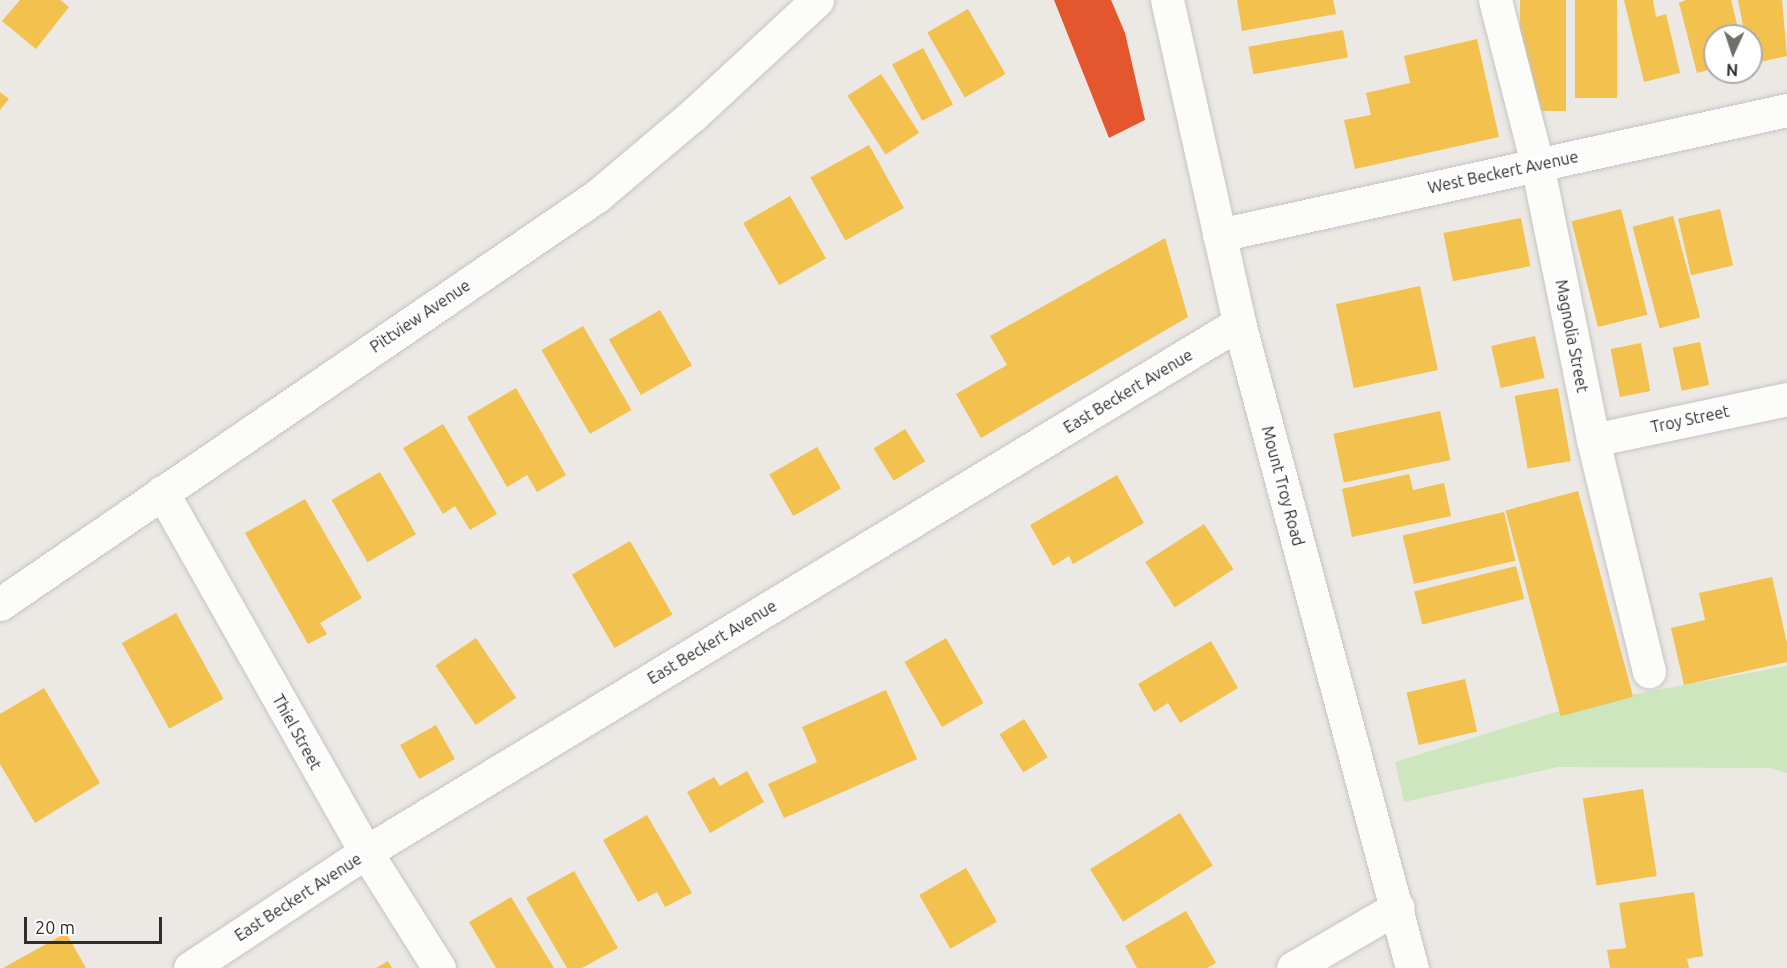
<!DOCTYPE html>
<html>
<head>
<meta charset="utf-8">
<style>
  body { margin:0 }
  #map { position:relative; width:1787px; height:968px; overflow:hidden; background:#ece8e4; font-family:Ubuntu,sans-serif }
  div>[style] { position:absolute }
  .green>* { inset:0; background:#cee6be }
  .homes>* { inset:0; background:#f2c14e; transform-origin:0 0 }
  .shops>* { inset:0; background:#e4572e }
  .roads { filter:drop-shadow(0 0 2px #c5c4c5) drop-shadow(0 0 2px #c5c4c5) }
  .street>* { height:33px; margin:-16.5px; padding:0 16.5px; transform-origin:16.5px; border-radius:16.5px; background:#fcfcfb }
  .secondary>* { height:33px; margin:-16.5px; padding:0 16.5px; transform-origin:16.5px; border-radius:16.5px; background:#fcfcfb }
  span { translate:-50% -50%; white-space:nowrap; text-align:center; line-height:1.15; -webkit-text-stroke:6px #fff; paint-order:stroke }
  .street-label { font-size:16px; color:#2e2e2e }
  .north { position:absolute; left:1703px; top:24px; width:60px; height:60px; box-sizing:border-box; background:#fff; border:2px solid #ababab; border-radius:50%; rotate:183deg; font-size:16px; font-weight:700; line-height:24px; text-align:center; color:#2e2e2e }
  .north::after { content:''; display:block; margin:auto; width:21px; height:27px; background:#706f6e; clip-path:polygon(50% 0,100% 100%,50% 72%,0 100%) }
  .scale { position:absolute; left:24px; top:917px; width:138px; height:27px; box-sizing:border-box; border:3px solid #2e2e2e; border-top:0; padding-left:8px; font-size:18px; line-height:21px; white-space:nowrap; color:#2e2e2e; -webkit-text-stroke:4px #fff; paint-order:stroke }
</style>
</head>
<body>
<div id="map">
  <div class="green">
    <div style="clip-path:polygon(1787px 666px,1787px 773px,1770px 768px,1558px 767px,1404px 802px,1395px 762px,1582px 704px)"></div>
  </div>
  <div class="homes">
    <div style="clip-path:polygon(20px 0,60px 0,69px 7px,36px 49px,2px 21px)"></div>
    <div style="clip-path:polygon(1237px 0,1333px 0,1336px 14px,1242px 31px)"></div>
    <div style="left:1520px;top:0;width:46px;height:111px"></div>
    <div style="left:1575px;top:0;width:42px;height:98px"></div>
    <div style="clip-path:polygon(1624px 0,1653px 0,1656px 17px,1666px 14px,1680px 73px,1644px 82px)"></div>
    <div style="clip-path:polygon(1686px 0,1731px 0,1740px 36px,1715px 36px,1715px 68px,1697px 73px,1679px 3px)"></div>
    <div style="clip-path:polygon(1738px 0,1782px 0,1787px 56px,1751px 64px,1751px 36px,1745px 36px)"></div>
    <div style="left:968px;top:9px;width:75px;height:47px;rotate:60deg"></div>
    <div style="left:1343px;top:30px;width:28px;height:96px;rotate:80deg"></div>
    <div style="clip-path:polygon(1477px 39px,1499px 137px,1355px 169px,1344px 120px,1371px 115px,1366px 93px,1410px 83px,1404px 56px)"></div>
    <div style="left:923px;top:48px;width:64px;height:35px;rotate:62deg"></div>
    <div style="left:881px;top:74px;width:70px;height:40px;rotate:57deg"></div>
    <div style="clip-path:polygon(0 92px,9px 99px,0 110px)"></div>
    <div style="left:869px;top:145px;width:72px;height:67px;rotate:61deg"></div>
    <div style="left:790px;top:196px;width:72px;height:54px;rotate:60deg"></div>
    <div style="left:1621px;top:209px;width:109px;height:51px;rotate:76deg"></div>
    <div style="left:1720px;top:209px;width:58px;height:43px;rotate:77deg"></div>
    <div style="left:1673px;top:216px;width:105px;height:42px;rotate:75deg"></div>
    <div style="left:1521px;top:218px;width:49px;height:79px;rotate:79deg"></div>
    <div style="clip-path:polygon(1165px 238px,1188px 317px,981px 438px,956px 394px,1007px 365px,990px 336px)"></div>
    <div style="left:1420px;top:286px;width:86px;height:86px;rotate:78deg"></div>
    <div style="left:660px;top:310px;width:64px;height:59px;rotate:60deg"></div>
    <div style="left:583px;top:326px;width:97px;height:48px;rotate:60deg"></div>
    <div style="left:1535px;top:336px;width:43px;height:45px;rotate:77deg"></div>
    <div style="left:1700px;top:342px;width:44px;height:28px;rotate:78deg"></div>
    <div style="left:1641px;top:343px;width:49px;height:31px;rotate:79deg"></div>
    <div style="clip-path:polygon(516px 388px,566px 475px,537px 492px,527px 475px,507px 487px,467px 417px)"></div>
    <div style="left:1558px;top:388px;width:74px;height:44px;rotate:80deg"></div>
    <div style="left:1440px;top:411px;width:50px;height:109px;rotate:78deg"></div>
    <div style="clip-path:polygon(443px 424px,497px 514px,470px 530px,455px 506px,443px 514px,403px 448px)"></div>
    <div style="left:905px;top:429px;width:38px;height:37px;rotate:58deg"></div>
    <div style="left:817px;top:447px;width:48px;height:55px;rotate:60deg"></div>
    <div style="left:380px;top:472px;width:72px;height:56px;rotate:60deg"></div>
    <div style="clip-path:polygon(1409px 474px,1413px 490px,1444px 483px,1451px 516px,1352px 537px,1342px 489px)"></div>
    <div style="clip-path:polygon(1117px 475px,1144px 523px,1073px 564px,1069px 556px,1053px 566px,1030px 525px)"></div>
    <div style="left:1578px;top:491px;width:213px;height:75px;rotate:75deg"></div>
    <div style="clip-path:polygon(305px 499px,362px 598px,320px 623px,327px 634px,308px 644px,245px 533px)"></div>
    <div style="left:1504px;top:512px;width:50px;height:104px;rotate:77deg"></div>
    <div style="left:1204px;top:524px;width:54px;height:70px;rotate:57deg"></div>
    <div style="left:630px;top:541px;width:85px;height:67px;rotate:60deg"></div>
    <div style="left:1516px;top:566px;width:34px;height:105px;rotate:76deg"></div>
    <div style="clip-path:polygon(1772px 577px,1787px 643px,1787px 662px,1684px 685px,1671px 628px,1705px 620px,1699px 593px)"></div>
    <div style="left:176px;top:613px;width:98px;height:62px;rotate:61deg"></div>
    <div style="left:476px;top:638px;width:72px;height:49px;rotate:56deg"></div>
    <div style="left:946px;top:638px;width:75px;height:48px;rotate:60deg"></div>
    <div style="clip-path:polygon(1211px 641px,1238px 688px,1180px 723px,1168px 703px,1154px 712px,1138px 684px)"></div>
    <div style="left:1465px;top:679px;width:54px;height:60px;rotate:77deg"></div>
    <div style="clip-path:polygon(44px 688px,100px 783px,35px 823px,0 764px,0 714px)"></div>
    <div style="clip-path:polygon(886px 690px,917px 759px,784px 818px,768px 784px,817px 762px,802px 727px)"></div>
    <div style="left:1024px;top:719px;width:45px;height:29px;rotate:58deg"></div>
    <div style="left:436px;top:725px;width:39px;height:41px;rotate:61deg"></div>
    <div style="clip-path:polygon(747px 771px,764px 802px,710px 833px,687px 792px,714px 777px,720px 786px)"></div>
    <div style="left:1643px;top:789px;width:88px;height:61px;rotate:81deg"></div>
    <div style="left:1180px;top:813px;width:62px;height:106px;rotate:58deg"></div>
    <div style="clip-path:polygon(647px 815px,692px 893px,665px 907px,657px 892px,638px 902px,603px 840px)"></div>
    <div style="left:966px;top:868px;width:62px;height:54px;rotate:60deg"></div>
    <div style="clip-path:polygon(574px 871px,618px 948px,582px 968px,567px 968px,526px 898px)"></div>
    <div style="clip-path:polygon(1694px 892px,1703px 956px,1687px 959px,1689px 968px,1610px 968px,1607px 950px,1626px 948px,1619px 903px)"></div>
    <div style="clip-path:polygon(511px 897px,554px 968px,496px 968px,469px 922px)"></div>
    <div style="clip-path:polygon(1186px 911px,1216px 963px,1207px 968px,1137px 968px,1125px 946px)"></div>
    <div style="clip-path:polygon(66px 933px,86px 968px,3px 968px)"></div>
    <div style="clip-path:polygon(388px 961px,392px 968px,376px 968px)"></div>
  </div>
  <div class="shops">
    <div style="clip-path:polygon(1054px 0,1111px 0,1125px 33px,1145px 120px,1109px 138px)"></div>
  </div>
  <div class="roads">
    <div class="street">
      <div style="left:1495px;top:0;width:169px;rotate:75.6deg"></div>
      <div style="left:1537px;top:164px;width:282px;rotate:78.5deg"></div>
      <div style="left:1593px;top:440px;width:238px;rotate:76.4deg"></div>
      <div style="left:1219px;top:235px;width:582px;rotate:-12.41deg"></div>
      <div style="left:1593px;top:440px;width:198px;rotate:-11.9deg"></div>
      <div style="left:162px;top:492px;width:414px;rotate:60.5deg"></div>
      <div style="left:366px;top:852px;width:137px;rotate:57.8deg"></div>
      <div style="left:0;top:604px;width:723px;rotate:-34.35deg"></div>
      <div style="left:597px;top:196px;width:126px;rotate:-40.2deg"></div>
      <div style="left:693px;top:115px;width:169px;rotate:-42.8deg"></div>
      <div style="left:190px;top:968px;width:211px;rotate:-33.4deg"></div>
      <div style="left:366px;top:852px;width:1021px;rotate:-31.21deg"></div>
      <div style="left:1293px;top:968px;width:121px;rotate:-30.2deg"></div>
    </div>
    <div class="secondary">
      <div style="left:1167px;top:0;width:331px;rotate:77.4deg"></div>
      <div style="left:1239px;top:323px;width:668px;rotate:74.99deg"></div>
    </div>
  </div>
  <div class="street-label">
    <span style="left:1503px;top:172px;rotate:-12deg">West Beckert Avenue</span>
    <span style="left:420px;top:316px;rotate:-34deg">Pittview Avenue</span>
    <span style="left:1572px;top:336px;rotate:79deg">Magnolia Street</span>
    <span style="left:1128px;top:391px;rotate:-31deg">East Beckert Avenue</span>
    <span style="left:1690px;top:419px;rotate:-12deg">Troy Street</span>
    <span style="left:1283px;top:486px;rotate:75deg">Mount Troy Road</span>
    <span style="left:712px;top:642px;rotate:-31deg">East Beckert Avenue</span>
    <span style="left:297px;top:732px;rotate:61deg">Thiel Street</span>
    <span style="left:298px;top:897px;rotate:-33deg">East Beckert Avenue</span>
  </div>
  <div class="north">N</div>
  <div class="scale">20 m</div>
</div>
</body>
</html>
